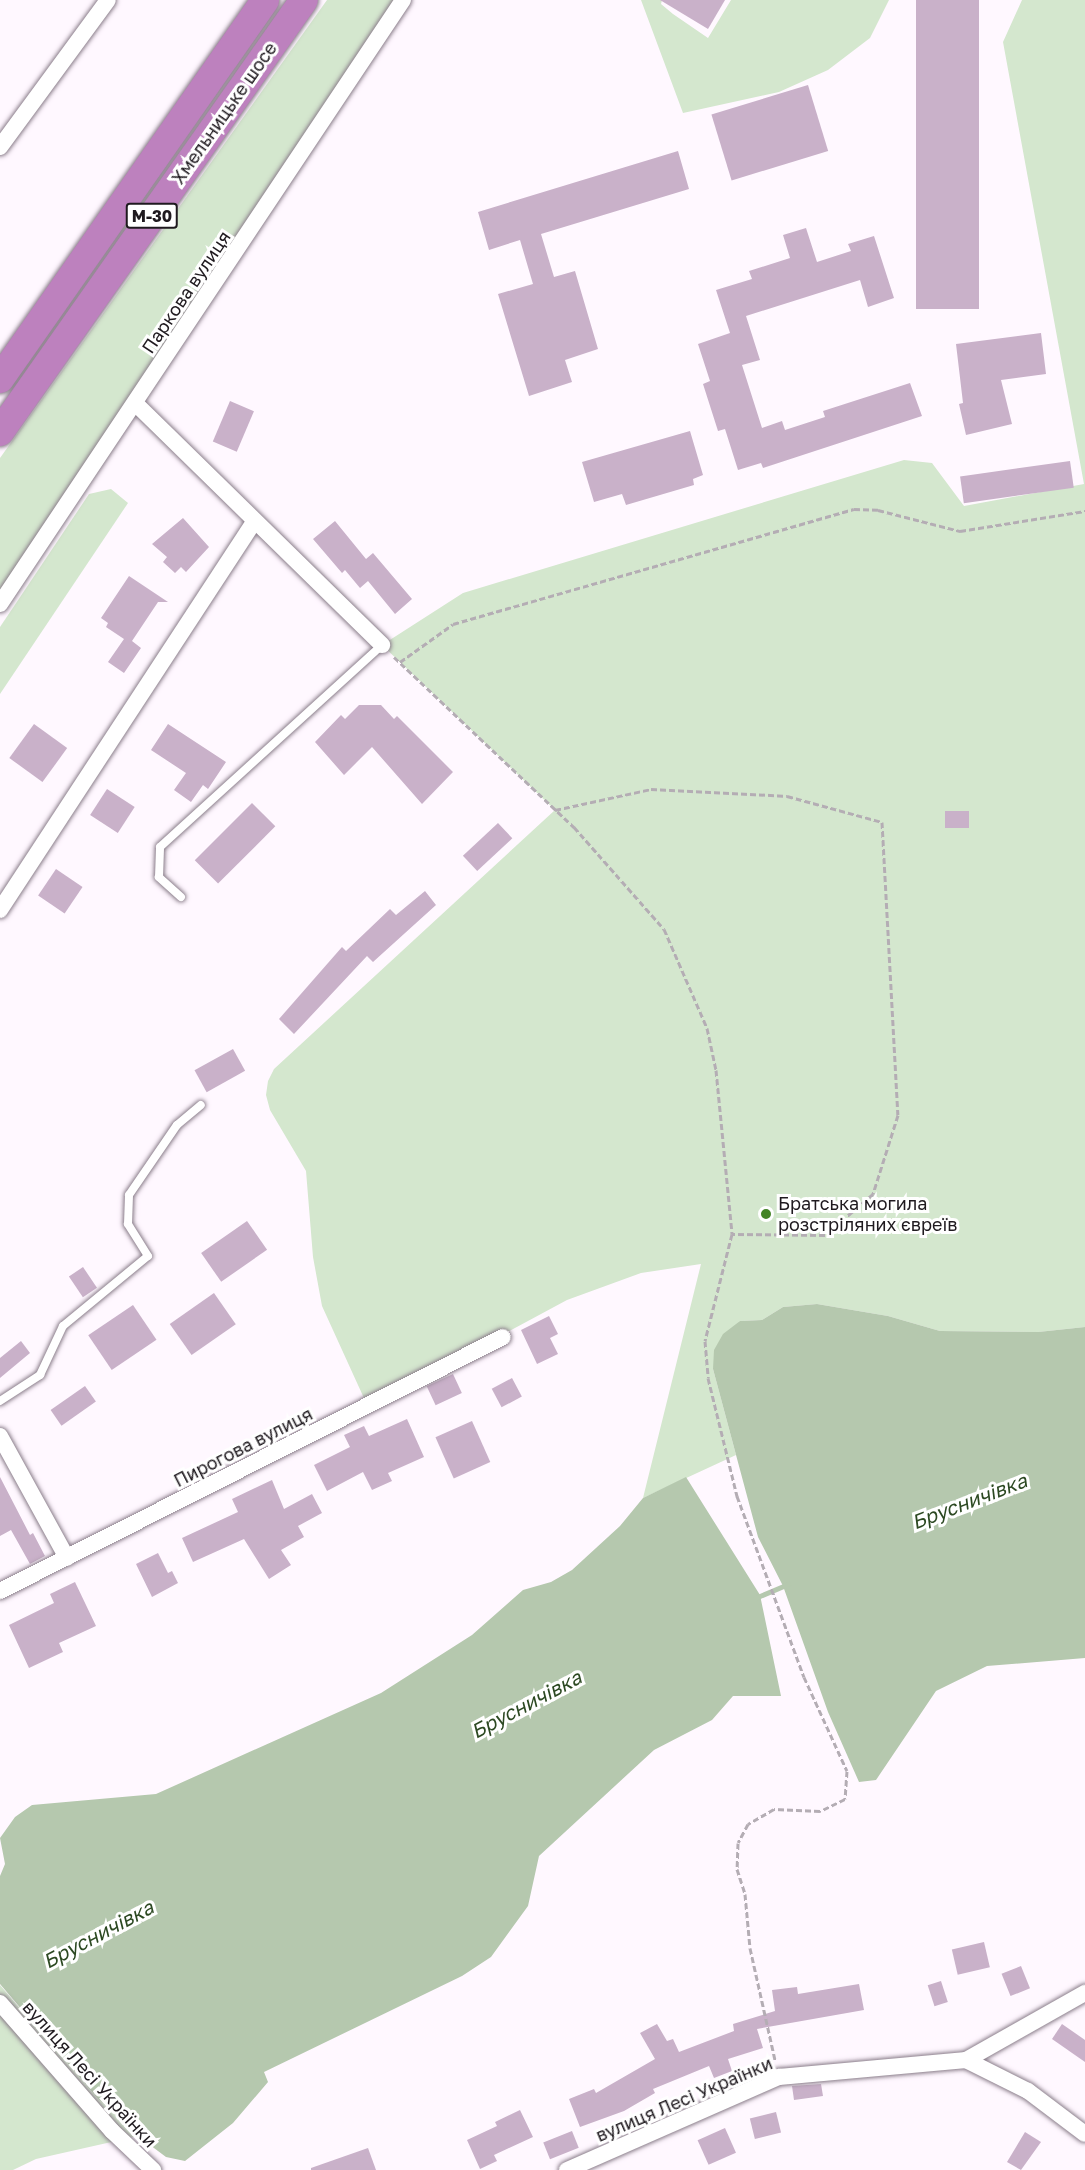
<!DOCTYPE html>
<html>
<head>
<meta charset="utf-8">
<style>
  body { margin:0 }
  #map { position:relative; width:1085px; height:2170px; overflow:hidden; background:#fff8ff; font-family:"Golos Text",sans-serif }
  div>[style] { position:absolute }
  .green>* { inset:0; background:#d4e7ce }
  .water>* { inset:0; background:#b5c8ae }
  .stream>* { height:5px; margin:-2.5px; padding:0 2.5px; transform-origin:2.5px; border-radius:2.5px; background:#b5c8ae }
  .building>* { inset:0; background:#c9b1c9; transform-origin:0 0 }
  .path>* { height:3px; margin-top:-1.5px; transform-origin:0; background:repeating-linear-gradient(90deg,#b4adb4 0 6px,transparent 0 9px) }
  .roads { filter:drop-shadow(0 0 2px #8b7e8b) drop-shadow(0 0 2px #8b7e8b) }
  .lane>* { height:8px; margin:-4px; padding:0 4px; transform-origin:4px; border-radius:4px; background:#fff }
  .street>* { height:16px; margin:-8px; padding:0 8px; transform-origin:8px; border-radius:8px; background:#fff }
  .highway>* { height:28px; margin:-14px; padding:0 14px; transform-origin:14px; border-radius:14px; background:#bd81be }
  .dots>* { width:16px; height:16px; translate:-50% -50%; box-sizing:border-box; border:3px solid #fff; border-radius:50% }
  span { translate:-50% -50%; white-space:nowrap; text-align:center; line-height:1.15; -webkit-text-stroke:6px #fff; paint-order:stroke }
  .shield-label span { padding:2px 4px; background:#fff; border:2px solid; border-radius:4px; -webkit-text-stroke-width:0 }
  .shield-label { font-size:16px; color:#1f1a1f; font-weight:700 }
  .street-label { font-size:18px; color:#1f1a1f }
  .poi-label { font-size:18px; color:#1f1a1f }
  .left { translate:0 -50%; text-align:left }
  .water-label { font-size:20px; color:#2c4922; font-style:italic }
</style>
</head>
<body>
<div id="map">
  <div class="green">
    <div style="clip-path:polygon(327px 0,403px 0,0 604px,0 458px)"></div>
    <div style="clip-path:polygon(641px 0,662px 0,661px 4px,673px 14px,708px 38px,731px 0,889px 0,870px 38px,828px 70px,779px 92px,683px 113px)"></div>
    <div style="clip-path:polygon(1022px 0,1085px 0,1085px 1327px,1038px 1332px,940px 1331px,888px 1316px,817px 1304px,783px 1307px,762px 1320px,740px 1321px,713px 1369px,736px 1455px,643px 1498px,701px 1264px,641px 1273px,567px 1300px,368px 1407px,322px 1306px,313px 1257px,306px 1171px,270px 1110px,266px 1095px,268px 1081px,274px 1069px,555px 810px,382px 645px,463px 593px,904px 460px,932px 463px,964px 506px,1084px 484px,1003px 42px)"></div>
    <div style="clip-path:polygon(111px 489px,128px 503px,0 694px,0 627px,89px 494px)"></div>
    <div style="clip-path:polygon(0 1985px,98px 2099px,138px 2136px,36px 2159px,13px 2170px,0 2170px)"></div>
  </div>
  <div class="water">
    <div style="clip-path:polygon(817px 1304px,888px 1316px,940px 1331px,1038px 1332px,1085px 1327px,1085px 1658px,987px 1666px,936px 1691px,876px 1780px,859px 1782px,828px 1712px,783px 1586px,758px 1537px,713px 1369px,714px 1350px,723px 1334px,740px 1321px,762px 1320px,783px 1307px)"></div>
    <div style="clip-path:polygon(686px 1477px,760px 1595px,781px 1696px,733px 1696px,712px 1720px,654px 1750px,539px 1856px,528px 1906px,491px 1957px,462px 1976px,264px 2072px,268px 2082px,233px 2123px,185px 2161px,166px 2157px,138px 2136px,98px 2099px,0 1984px,0 1876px,5px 1864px,0 1838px,15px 1817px,32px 1805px,156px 1794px,381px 1693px,472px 1635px,523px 1590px,551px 1582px,572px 1570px,620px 1526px,643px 1498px)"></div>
  </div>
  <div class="stream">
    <div style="left:755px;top:1598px;width:36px;rotate:-23deg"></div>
  </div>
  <div class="building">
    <div style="clip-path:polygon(660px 0,725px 0,708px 29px)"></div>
    <div style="left:916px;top:0;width:63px;height:309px"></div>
    <div style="left:808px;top:85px;width:69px;height:101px;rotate:73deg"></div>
    <div style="clip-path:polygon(678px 151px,689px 189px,541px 234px,554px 277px,575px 271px,598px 349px,565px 360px,572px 382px,529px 396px,498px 294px,533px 284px,520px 240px,489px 250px,478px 212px)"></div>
    <div style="clip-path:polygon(806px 228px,817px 262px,851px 251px,848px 244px,874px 236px,894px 298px,868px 307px,860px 280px,746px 316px,760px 360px,742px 365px,762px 428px,782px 421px,785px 430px,825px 417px,823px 411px,910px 383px,922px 416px,763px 468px,761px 463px,738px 470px,725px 429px,718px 431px,703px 384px,710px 381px,698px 344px,730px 333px,716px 290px,752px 279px,749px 271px,790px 258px,783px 235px)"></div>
    <div style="clip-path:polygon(1041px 333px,1046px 374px,1001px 380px,1012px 424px,966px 435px,959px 404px,963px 403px,956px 344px)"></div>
    <div style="left:230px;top:401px;width:26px;height:44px;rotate:23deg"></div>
    <div style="clip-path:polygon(690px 431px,703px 475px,693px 479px,694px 485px,626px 505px,622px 494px,594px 502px,582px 462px)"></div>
    <div style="left:1070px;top:461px;width:27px;height:111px;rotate:82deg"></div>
    <div style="clip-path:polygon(183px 518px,209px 547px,186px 572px,181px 567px,175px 573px,163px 562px,167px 557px,152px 544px)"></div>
    <div style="clip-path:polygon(335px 521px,366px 559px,373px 553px,412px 599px,395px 614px,368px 581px,360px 588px,345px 570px,342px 573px,313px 539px)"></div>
    <div style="clip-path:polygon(129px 576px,168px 602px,158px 602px,132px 641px,141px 648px,124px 673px,108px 662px,124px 639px,106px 627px,108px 623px,101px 618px)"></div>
    <div style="clip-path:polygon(359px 705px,381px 705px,394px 719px,397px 716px,453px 772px,422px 804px,372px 747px,344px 775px,315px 742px,341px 715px,345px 719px)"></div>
    <div style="left:34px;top:724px;width:41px;height:42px;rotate:36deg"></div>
    <div style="clip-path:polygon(168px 724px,226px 762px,208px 789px,203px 785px,191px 802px,174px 790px,186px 773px,151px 750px)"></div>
    <div style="left:107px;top:789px;width:33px;height:31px;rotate:33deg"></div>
    <div style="left:252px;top:803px;width:33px;height:81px;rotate:45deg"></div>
    <div style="left:945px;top:811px;width:24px;height:17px"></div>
    <div style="left:498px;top:823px;width:21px;height:48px;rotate:47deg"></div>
    <div style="left:56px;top:869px;width:32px;height:32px;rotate:34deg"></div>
    <div style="clip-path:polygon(425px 891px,436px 905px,373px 962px,367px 956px,294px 1034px,279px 1019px,342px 947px,346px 951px,390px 909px,396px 915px)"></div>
    <div style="left:233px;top:1049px;width:25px;height:44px;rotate:61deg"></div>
    <div style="left:247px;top:1221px;width:35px;height:56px;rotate:55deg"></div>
    <div style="left:83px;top:1267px;width:25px;height:17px;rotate:56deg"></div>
    <div style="left:214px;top:1293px;width:38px;height:54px;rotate:55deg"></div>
    <div style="left:133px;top:1305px;width:42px;height:54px;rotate:56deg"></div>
    <div style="clip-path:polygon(549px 1316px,558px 1334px,550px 1338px,558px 1354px,537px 1364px,521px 1330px)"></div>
    <div style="clip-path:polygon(21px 1341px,30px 1353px,0 1378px,0 1358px)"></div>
    <div style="left:453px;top:1374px;width:21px;height:29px;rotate:65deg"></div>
    <div style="left:512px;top:1378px;width:21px;height:23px;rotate:62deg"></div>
    <div style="left:85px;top:1386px;width:19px;height:42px;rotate:55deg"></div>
    <div style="clip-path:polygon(407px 1419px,424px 1457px,388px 1473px,392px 1481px,372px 1490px,363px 1472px,327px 1491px,314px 1465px,350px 1447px,344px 1435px,364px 1426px,369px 1436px)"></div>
    <div style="left:472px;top:1421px;width:45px;height:40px;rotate:66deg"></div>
    <div style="clip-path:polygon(0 1477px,30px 1535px,33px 1533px,45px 1556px,30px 1564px,11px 1530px,0 1536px)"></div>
    <div style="clip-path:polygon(272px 1480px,284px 1509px,312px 1494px,322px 1513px,298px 1526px,304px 1537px,281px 1550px,291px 1565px,269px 1579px,244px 1539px,193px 1562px,182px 1538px,238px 1512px,232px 1499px)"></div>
    <div style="clip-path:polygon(158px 1553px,168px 1573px,172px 1571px,178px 1583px,152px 1597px,136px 1564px)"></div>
    <div style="clip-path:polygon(75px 1582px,96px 1626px,59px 1643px,63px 1652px,29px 1668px,9px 1625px,54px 1603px,50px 1594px)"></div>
    <div style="left:984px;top:1942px;width:26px;height:33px;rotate:77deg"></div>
    <div style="left:1021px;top:1966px;width:24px;height:21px;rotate:68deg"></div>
    <div style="left:941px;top:1981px;width:22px;height:14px;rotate:72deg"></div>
    <div style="clip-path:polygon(859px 1984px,864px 2010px,757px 2029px,763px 2048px,728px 2059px,732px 2071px,714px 2078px,709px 2066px,653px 2089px,655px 2093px,624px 2111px,580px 2127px,569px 2099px,594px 2089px,596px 2093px,655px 2059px,640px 2033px,657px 2024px,667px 2041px,673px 2039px,679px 2052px,734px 2031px,733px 2024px,775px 2011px,772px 1990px,797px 1987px,798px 1994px)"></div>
    <div style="clip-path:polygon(1062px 2024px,1085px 2040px,1085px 2062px,1052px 2039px)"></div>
    <div style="clip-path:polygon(821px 2084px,823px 2096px,794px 2100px,792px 2086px)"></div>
    <div style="clip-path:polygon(520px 2110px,533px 2137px,494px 2155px,497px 2161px,480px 2169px,467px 2140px,497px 2126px,495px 2122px)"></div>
    <div style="left:776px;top:2112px;width:21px;height:27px;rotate:76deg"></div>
    <div style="left:725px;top:2128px;width:27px;height:30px;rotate:66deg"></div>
    <div style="left:572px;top:2131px;width:18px;height:31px;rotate:68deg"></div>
    <div style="clip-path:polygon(1025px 2132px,1041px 2142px,1021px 2170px,1007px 2162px)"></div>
    <div style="clip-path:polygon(368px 2148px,376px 2170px,311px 2170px,311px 2168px)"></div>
  </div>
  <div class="path">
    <div style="left:394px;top:657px;width:248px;rotate:43.4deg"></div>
    <div style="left:574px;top:827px;width:136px;rotate:48.6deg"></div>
    <div style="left:664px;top:929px;width:108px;rotate:66.5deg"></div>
    <div style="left:707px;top:1028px;width:43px;rotate:77.9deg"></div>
    <div style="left:716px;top:1070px;width:165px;rotate:84.4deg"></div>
    <div style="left:732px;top:1234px;width:110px;rotate:104.2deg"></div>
    <div style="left:705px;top:1341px;width:37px;rotate:85deg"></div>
    <div style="left:708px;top:1378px;width:122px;rotate:76.2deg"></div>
    <div style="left:737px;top:1496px;width:193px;rotate:69.7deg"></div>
    <div style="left:804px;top:1677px;width:103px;rotate:65.4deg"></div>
    <div style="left:847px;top:1771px;width:28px;rotate:94deg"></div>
    <div style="left:845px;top:1799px;width:28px;rotate:154deg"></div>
    <div style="left:820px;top:1811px;width:46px;rotate:-177.5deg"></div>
    <div style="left:774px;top:1809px;width:30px;rotate:150deg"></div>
    <div style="left:748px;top:1824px;width:21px;rotate:118deg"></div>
    <div style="left:738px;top:1843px;width:26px;rotate:92deg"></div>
    <div style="left:737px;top:1869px;width:26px;rotate:72deg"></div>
    <div style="left:745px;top:1894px;width:54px;rotate:84.7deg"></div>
    <div style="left:750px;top:1948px;width:115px;rotate:77.4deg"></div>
    <div style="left:400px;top:662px;width:65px;rotate:-35.6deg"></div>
    <div style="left:453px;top:624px;width:417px;rotate:-16deg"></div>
    <div style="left:854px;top:509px;width:24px;rotate:2deg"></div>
    <div style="left:878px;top:510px;width:85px;rotate:14.4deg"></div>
    <div style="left:960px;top:531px;width:127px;rotate:-9.1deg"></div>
    <div style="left:555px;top:810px;width:98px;rotate:-12.3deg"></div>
    <div style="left:651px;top:789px;width:136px;rotate:2.9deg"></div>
    <div style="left:787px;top:796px;width:98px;rotate:15.3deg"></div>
    <div style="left:882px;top:822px;width:293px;rotate:86.9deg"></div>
    <div style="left:898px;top:1115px;width:83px;rotate:107.6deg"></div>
    <div style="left:873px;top:1194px;width:63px;rotate:139.5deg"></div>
    <div style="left:825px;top:1235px;width:93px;rotate:-179.4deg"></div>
  </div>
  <div class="roads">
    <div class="lane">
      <div style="left:181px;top:897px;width:30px;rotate:-138deg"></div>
      <div style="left:159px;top:877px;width:30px;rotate:-88deg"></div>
      <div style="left:160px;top:847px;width:300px;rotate:-42.3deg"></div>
      <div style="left:0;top:1401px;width:48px;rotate:-33deg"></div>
      <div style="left:40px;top:1375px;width:54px;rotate:-64.9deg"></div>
      <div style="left:63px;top:1326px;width:110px;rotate:-39.5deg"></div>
      <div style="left:148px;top:1256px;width:38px;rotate:-122deg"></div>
      <div style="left:128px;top:1224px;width:29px;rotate:-88deg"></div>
      <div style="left:129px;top:1195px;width:85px;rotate:-55.6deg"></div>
      <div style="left:177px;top:1125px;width:31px;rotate:-40deg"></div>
    </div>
    <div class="street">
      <div style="left:0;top:147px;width:182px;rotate:-53.7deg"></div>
      <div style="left:135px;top:403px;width:346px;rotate:44.4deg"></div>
      <div style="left:0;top:604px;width:726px;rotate:-56.29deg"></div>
      <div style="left:0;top:910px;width:464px;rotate:-56.8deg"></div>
      <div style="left:0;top:1436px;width:139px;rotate:61.2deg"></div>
      <div style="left:0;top:1591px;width:563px;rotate:-26.79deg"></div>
      <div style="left:0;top:2003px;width:170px;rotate:48.8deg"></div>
      <div style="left:112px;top:2131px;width:57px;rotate:43.6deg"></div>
      <div style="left:966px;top:2060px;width:137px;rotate:-29.4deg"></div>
      <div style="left:567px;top:2170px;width:232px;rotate:-23.7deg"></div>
      <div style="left:779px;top:2077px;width:188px;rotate:-5.2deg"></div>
      <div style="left:966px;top:2060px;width:69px;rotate:26.6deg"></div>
      <div style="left:1028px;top:2091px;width:71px;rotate:37deg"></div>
    </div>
    <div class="highway">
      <div style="left:0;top:379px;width:462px;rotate:-55deg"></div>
      <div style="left:0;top:432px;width:528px;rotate:-54.87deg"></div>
    </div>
  </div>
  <div class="dots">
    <div style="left:766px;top:1214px;background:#438426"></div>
  </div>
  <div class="shield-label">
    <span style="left:152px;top:216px">М-30</span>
  </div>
  <div class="street-label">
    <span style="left:224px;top:113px;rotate:-55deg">Хмельницьке шосе</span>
    <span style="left:186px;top:292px;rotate:-56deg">Паркова вулиця</span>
    <span style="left:243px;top:1447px;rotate:-27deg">Пирогова вулиця</span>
    <span style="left:90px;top:2074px;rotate:48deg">вулиця Лесі Українки</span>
    <span style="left:684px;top:2099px;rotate:-23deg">вулиця Лесі Українки</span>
  </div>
  <div class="poi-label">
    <span class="left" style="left:778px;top:1214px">Братська могила<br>розстріляних євреїв</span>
  </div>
  <div class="water-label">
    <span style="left:969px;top:1501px;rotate:-21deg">Брусничівка</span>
    <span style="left:526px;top:1704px;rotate:-28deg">Брусничівка</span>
    <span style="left:98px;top:1934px;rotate:-28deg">Брусничівка</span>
  </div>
</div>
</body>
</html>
